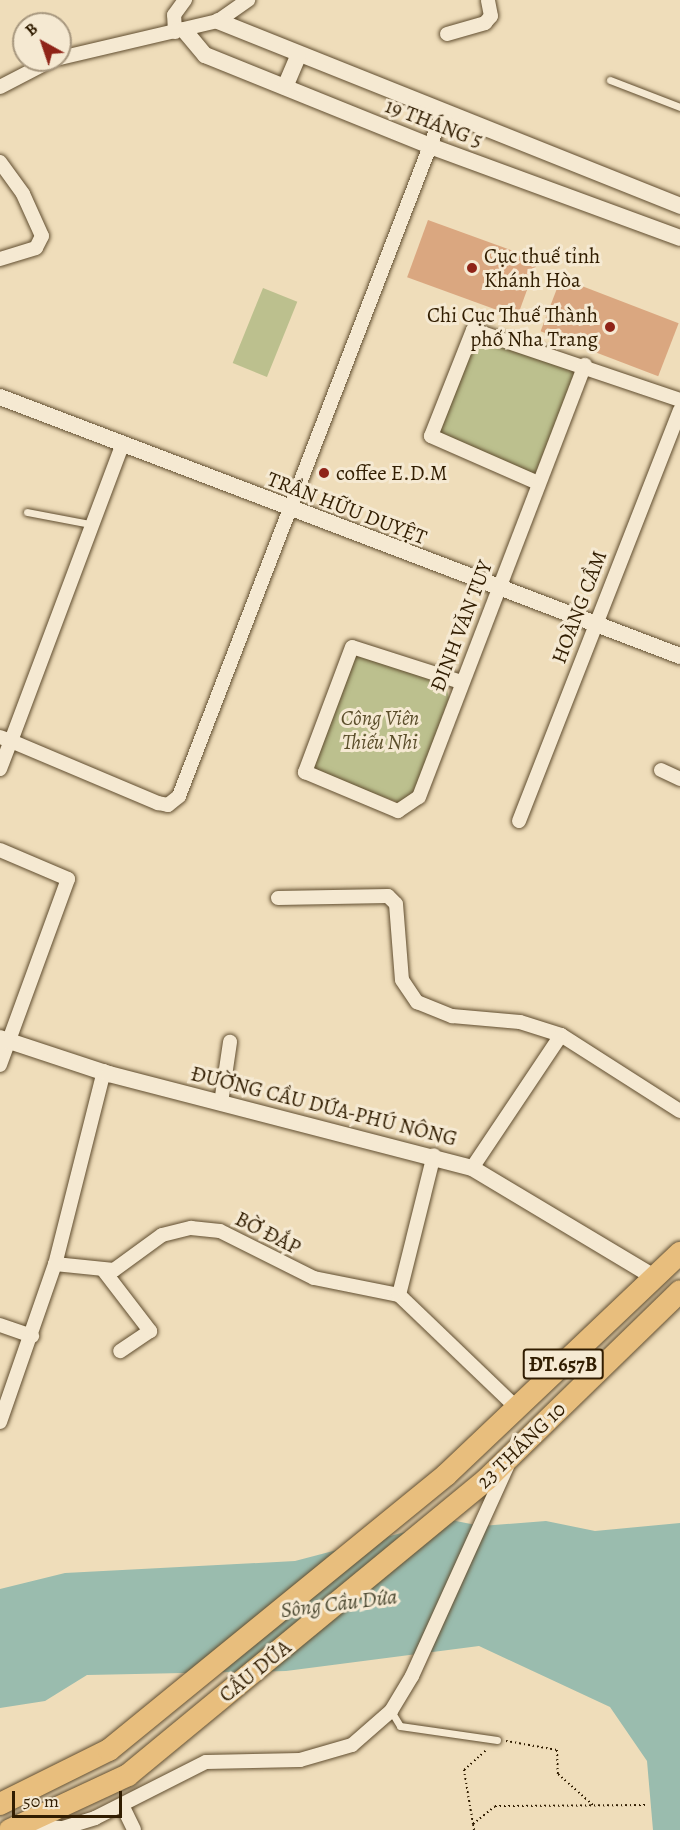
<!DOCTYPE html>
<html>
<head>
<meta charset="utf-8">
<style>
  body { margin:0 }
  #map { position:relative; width:680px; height:1830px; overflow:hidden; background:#efddba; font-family:Alegreya,serif }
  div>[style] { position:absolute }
  .green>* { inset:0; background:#bcc08e; transform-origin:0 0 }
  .water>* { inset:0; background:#9abcae }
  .building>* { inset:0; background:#daa780; transform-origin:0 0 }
  .path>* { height:2px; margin-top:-1px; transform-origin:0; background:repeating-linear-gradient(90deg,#311d01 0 1.5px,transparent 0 4.5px) }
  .roads { filter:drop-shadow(0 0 2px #604d2f) drop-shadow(0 0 2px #604d2f) }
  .service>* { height:7px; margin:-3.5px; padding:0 3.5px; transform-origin:3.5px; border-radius:3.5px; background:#f5e9d2 }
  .minor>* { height:14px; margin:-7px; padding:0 7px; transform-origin:7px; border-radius:7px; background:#f5e9d2 }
  .tertiary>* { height:16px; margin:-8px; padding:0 8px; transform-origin:8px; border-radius:8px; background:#f5e9d2 }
  .primary>* { height:22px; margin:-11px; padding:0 11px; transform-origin:11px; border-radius:11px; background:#e8be7d }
  .dots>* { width:16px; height:16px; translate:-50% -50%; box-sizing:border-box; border:3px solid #f5e9d2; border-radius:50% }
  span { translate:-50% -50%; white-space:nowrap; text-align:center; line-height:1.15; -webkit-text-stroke:6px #f5e9d2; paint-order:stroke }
  .shield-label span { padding:2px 4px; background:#f5e9d2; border:2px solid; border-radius:4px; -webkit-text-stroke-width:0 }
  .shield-label { font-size:20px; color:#311d01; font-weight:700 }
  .street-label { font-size:21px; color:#311d01 }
  .poi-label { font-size:21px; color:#311d01 }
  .left { translate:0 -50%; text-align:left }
  .right { translate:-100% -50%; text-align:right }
  .park-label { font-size:21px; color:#5b4e2b; font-style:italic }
  .water-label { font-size:22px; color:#504d35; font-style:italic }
  .north { position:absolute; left:12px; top:12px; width:60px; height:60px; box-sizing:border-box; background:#f5e9d2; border:2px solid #a7977e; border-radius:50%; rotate:320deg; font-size:16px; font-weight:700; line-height:24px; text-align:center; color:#311d01 }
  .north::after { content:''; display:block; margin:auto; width:21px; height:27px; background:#8f2418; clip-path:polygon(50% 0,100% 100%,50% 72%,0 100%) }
  .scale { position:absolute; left:12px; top:1791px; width:110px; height:27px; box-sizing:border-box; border:3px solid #311d01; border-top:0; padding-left:8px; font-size:18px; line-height:21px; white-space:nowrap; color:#311d01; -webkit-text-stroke:4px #f5e9d2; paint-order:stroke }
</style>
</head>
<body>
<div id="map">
  <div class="green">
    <div style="left:263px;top:288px;width:37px;height:81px;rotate:22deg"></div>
    <div style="clip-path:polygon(479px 335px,576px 372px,535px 474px,438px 435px,473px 337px)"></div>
    <div style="clip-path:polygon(359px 652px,446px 686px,449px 698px,413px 796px,400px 803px,312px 771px,352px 655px)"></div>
  </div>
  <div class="water">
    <div style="clip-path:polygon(451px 1520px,481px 1526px,546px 1521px,595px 1531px,680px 1523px,680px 1830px,653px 1830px,647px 1761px,610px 1707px,479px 1646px,286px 1671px,87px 1675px,45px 1701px,0 1708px,0 1589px,65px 1573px,295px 1561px)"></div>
  </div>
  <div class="building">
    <div style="left:428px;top:220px;width:117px;height:61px;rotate:20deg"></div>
    <div style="left:561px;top:278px;width:126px;height:57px;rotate:21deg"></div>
  </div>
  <div class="path">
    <div style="left:506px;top:1741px;width:52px;rotate:10deg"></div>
    <div style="left:557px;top:1750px;width:24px;rotate:88deg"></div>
    <div style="left:558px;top:1774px;width:47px;rotate:41.5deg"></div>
    <div style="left:473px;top:1824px;width:55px;rotate:-99.5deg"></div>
    <div style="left:464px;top:1770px;width:30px;rotate:-42deg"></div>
    <div style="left:474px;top:1830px;width:6px;rotate:-99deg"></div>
    <div style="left:473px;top:1824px;width:28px;rotate:-39deg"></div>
    <div style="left:495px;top:1806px;width:150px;rotate:-0.4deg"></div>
  </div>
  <div class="roads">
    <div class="service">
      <div style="left:610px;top:80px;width:75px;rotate:21.1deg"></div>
      <div style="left:27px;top:512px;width:64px;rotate:10.8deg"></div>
      <div style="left:391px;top:1711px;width:17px;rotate:59deg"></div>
      <div style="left:400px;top:1726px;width:98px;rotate:8.2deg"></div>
    </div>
    <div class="minor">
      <div style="left:175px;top:32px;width:17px;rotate:-93deg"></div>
      <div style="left:174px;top:15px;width:19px;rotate:-54deg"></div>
      <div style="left:447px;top:34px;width:40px;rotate:-16deg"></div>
      <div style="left:485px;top:23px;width:9px;rotate:-49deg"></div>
      <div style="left:491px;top:16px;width:16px;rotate:-101deg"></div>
      <div style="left:60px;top:58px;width:162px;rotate:-13.2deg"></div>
      <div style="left:218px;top:21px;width:37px;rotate:-35deg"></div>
      <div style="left:0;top:87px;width:59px;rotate:-27.4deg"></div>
      <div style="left:0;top:162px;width:39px;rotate:54deg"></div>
      <div style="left:23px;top:194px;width:46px;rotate:65.7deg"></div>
      <div style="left:42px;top:236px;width:13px;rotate:117deg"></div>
      <div style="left:36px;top:248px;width:38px;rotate:163deg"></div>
      <div style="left:538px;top:483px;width:117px;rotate:-156.3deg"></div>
      <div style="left:431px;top:436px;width:114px;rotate:-68.4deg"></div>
      <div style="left:473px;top:330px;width:219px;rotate:18.7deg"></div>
      <div style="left:461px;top:682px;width:114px;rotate:-162.2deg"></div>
      <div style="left:352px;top:647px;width:134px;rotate:110.6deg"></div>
      <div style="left:305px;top:772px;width:101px;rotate:22.8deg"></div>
      <div style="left:398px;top:811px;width:25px;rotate:-34deg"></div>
      <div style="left:419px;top:797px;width:463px;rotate:-69deg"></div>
      <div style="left:0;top:737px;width:12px;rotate:20deg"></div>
      <div style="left:11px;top:741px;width:315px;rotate:-69.4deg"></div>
      <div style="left:0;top:769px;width:30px;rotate:-69deg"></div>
      <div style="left:11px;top:741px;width:160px;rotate:22.9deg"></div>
      <div style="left:158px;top:803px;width:10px;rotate:11deg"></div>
      <div style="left:168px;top:805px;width:14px;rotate:-39deg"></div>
      <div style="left:179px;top:796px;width:730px;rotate:-68.88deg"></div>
      <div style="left:661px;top:770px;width:21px;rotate:25deg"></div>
      <div style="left:519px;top:821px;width:441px;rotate:-68.6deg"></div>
      <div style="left:0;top:850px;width:74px;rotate:23.1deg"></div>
      <div style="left:68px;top:879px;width:198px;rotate:110.1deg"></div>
      <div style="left:278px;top:898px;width:110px;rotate:-1deg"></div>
      <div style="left:388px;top:896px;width:11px;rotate:45deg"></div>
      <div style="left:396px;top:904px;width:76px;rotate:85.5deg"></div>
      <div style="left:402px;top:980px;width:27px;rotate:56deg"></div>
      <div style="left:417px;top:1002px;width:38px;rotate:22deg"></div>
      <div style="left:452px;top:1016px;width:68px;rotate:5deg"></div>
      <div style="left:520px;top:1022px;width:43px;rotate:17.6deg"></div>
      <div style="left:104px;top:1071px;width:199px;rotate:104.2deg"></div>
      <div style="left:55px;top:1264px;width:59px;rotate:5.8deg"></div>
      <div style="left:114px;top:1270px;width:59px;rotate:-36.1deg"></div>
      <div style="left:162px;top:1235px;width:30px;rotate:-14deg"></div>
      <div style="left:191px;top:1228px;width:29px;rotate:6deg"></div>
      <div style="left:220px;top:1231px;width:105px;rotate:26.6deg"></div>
      <div style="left:314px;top:1278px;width:87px;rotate:11.3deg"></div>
      <div style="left:399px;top:1295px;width:165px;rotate:43.8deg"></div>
      <div style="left:221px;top:1103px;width:62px;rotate:-81.6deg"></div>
      <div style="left:472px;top:1168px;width:160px;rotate:-56.2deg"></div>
      <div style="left:561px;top:1035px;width:141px;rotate:32.6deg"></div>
      <div style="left:104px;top:1271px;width:76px;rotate:52.5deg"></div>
      <div style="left:150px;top:1331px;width:36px;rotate:146deg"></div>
      <div style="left:399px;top:1295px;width:144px;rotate:-76deg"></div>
      <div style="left:0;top:1325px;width:34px;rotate:19deg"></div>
      <div style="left:0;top:1422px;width:167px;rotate:-70.8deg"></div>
      <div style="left:123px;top:1807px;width:25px;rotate:64deg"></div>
      <div style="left:27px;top:1825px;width:36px;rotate:5deg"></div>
      <div style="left:63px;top:1828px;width:34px;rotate:-17deg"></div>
      <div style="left:95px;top:1818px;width:124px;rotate:-26.8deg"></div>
      <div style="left:206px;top:1762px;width:94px;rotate:-1.2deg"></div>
      <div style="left:300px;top:1760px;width:54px;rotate:-16.1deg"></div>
      <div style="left:352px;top:1745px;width:52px;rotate:-41.1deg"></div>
      <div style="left:391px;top:1711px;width:41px;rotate:-59deg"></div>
      <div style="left:412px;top:1676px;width:230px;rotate:-65.6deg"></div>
    </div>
    <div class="tertiary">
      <div style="left:218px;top:21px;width:498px;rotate:21.8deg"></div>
      <div style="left:184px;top:30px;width:33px;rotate:50deg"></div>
      <div style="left:205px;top:55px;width:243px;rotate:22deg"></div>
      <div style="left:430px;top:146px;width:266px;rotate:20.2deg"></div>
      <div style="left:285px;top:87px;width:33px;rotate:-67deg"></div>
      <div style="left:0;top:397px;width:728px;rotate:20.85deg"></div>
      <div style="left:0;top:1038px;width:115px;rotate:18.3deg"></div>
      <div style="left:109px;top:1074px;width:375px;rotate:14.5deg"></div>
      <div style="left:472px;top:1168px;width:209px;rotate:30.9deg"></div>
    </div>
    <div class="primary">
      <div style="left:0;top:1804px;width:122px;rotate:-26.4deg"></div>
      <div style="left:109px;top:1750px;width:435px;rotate:-39.2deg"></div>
      <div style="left:446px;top:1475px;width:323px;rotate:-43.5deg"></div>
      <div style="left:10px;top:1830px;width:130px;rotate:-25deg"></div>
      <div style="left:128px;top:1775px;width:465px;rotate:-39.5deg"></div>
      <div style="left:487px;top:1479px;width:269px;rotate:-44.2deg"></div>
    </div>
  </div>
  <div class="dots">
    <div style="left:472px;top:268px;background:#8f2418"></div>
    <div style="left:610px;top:327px;background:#8f2418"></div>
    <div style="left:324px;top:473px;background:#8f2418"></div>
  </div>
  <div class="shield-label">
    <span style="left:563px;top:1364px">ĐT.657B</span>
  </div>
  <div class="street-label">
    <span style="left:434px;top:123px;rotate:21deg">19 THÁNG 5</span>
    <span style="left:347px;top:508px;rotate:21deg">TRẦN HỮU DUYỆT</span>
    <span style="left:579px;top:607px;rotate:-69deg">HOÀNG CẦM</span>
    <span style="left:461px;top:626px;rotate:-69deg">ĐINH VĂN TUY</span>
    <span style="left:324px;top:1106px;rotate:14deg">ĐƯỜNG CẦU DỨA-PHÚ NÔNG</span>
    <span style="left:268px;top:1233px;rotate:27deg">BỜ ĐẮP</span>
    <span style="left:521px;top:1445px;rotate:-44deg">23 THÁNG 10</span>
    <span style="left:255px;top:1671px;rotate:-39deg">CẦU DỨA</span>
  </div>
  <div class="poi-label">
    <span class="left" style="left:484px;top:268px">Cục thuế tỉnh<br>Khánh Hòa</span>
    <span class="right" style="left:598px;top:327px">Chi Cục Thuế Thành<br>phố Nha Trang</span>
    <span class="left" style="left:336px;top:473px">coffee E.D.M</span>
  </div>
  <div class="park-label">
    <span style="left:380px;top:730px">Công Viên<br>Thiếu Nhi</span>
  </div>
  <div class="water-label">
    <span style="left:339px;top:1604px;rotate:-7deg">Sông Cầu Dứa</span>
  </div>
  <div class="north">B</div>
  <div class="scale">50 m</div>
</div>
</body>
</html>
